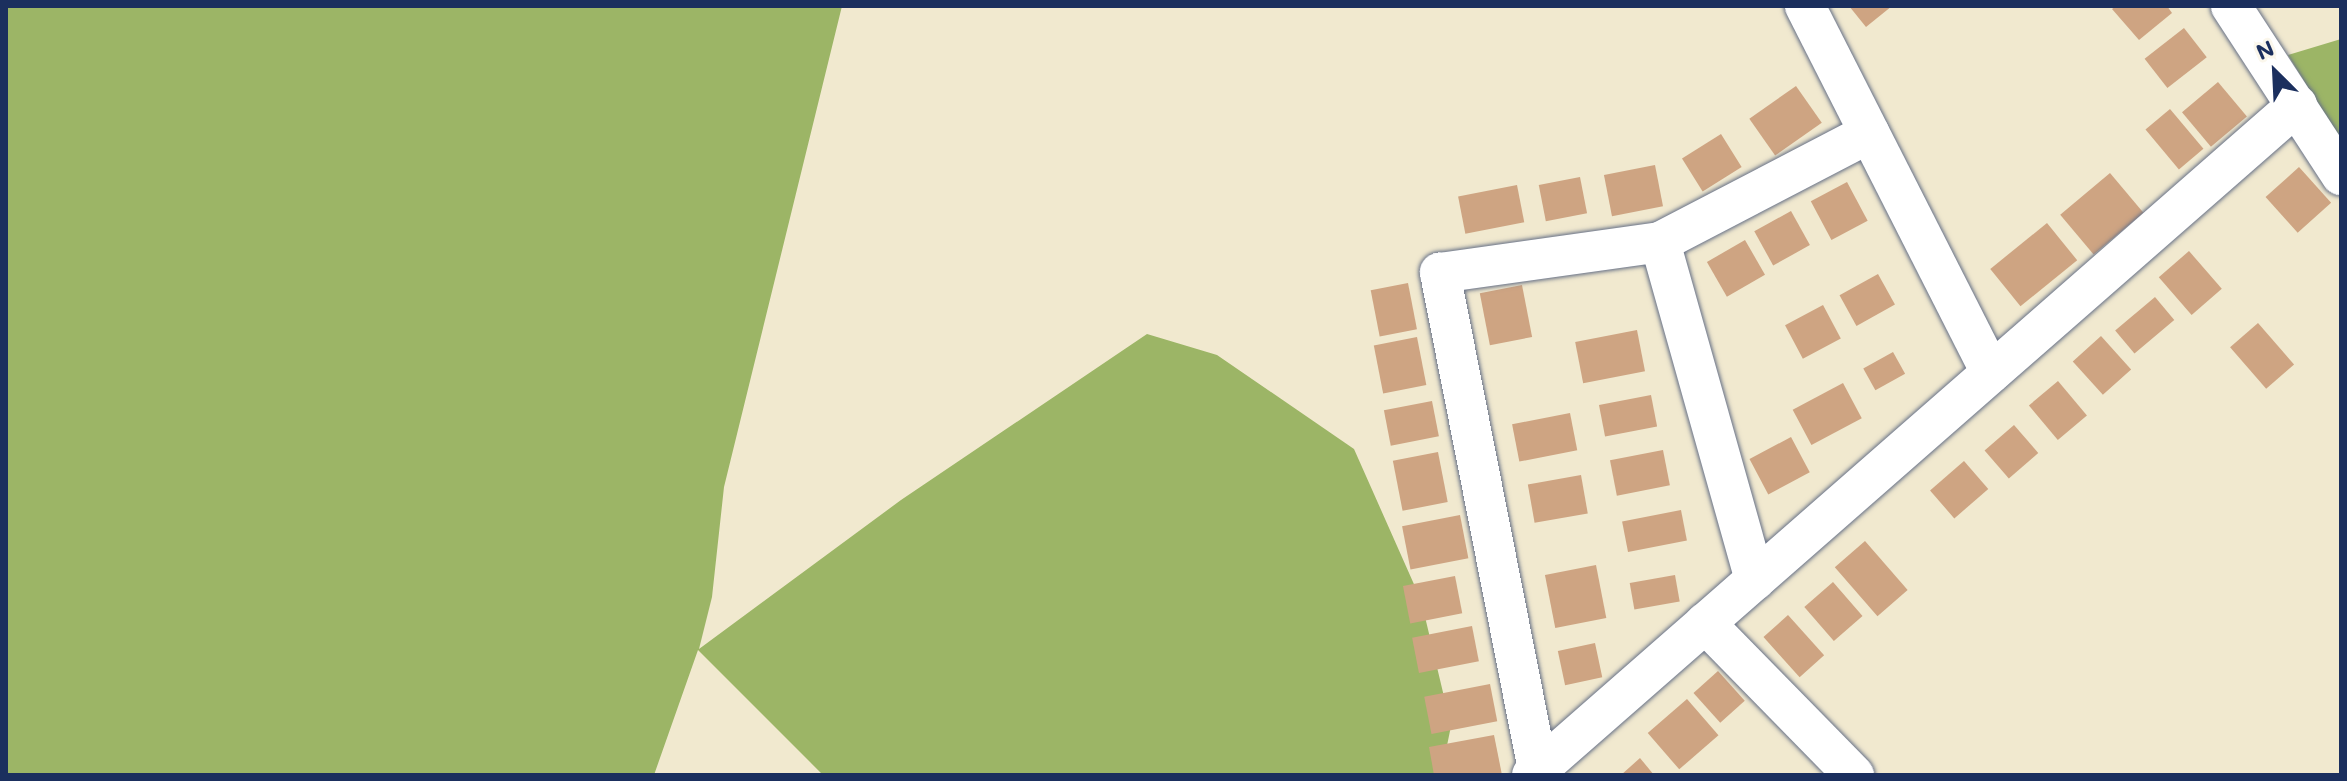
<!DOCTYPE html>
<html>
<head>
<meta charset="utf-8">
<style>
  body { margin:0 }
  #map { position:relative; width:2347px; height:781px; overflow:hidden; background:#f1e9cf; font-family:Mali,sans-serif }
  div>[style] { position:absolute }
  .forest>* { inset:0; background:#9cb566 }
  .building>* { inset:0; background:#cea482; transform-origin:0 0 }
  .roads { filter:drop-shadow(0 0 2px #667086) drop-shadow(0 0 2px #667086) }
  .minor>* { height:40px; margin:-20px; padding:0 20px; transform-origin:20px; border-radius:20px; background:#fff }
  span { translate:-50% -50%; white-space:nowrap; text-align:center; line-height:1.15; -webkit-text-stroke:7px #fbf7ec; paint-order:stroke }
  .frame { position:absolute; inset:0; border:8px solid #1b2f5e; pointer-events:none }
  .north { position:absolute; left:2235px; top:32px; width:80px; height:80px; -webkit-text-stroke:6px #fbf7ec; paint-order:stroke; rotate:336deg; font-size:22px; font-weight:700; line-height:32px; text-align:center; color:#1b2f5e }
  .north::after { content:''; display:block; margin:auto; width:28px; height:36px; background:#1b2f5e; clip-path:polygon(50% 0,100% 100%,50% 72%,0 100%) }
</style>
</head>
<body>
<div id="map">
  <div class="forest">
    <div style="clip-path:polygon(6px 6px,842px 6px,724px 487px,712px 597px,699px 649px,901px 500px,1147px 334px,1217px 355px,1354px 449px,1421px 600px,1451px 726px,1441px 775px,823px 775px,698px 650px,654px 775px,6px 775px)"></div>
    <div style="clip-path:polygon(2341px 39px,2341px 141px,2288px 55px)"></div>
  </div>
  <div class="building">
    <div style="clip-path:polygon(1849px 6px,1892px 6px,1866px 27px)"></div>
    <div style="clip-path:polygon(2116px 6px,2167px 6px,2172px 13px,2139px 40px,2112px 9px)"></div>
    <div style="left:2184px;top:28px;width:37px;height:50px;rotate:52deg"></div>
    <div style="left:2218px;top:82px;width:45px;height:47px;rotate:50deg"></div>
    <div style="left:1796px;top:86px;width:45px;height:57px;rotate:55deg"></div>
    <div style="left:2170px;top:109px;width:52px;height:32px;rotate:50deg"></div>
    <div style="left:1721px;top:134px;width:39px;height:46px;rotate:58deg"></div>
    <div style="left:1655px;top:165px;width:42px;height:52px;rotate:79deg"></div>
    <div style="left:2299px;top:167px;width:48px;height:45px;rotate:48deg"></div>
    <div style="left:2110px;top:173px;width:52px;height:65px;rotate:50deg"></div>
    <div style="left:1580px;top:177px;width:37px;height:42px;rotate:79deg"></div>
    <div style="left:1847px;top:182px;width:44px;height:41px;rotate:62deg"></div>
    <div style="left:1517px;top:185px;width:38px;height:60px;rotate:79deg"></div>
    <div style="left:1791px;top:211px;width:39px;height:42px;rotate:61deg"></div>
    <div style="left:2047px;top:223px;width:48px;height:73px;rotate:51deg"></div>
    <div style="left:1745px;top:240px;width:40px;height:44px;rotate:60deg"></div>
    <div style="left:2189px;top:251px;width:50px;height:40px;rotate:49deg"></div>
    <div style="left:1878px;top:274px;width:35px;height:44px;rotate:61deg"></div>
    <div style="left:1408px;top:283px;width:47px;height:38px;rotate:79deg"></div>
    <div style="left:1522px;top:285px;width:53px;height:43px;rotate:79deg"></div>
    <div style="left:2155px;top:297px;width:30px;height:52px;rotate:50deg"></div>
    <div style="left:1823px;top:305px;width:38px;height:43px;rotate:62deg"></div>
    <div style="left:2258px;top:323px;width:55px;height:37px;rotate:49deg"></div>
    <div style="left:1637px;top:330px;width:42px;height:63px;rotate:79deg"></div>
    <div style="left:2101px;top:336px;width:45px;height:38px;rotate:48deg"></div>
    <div style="left:1417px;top:337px;width:49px;height:44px;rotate:79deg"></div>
    <div style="left:1893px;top:352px;width:25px;height:34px;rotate:61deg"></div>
    <div style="left:2058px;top:381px;width:45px;height:38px;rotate:50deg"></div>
    <div style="left:1843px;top:383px;width:40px;height:57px;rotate:62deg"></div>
    <div style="left:1651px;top:395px;width:32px;height:53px;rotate:79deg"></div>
    <div style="left:1432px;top:401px;width:36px;height:49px;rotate:79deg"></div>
    <div style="left:1570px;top:413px;width:38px;height:59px;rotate:79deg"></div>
    <div style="left:2014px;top:425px;width:37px;height:39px;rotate:49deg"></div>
    <div style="left:1791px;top:437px;width:40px;height:47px;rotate:62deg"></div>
    <div style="left:1663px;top:450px;width:36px;height:54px;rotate:79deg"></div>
    <div style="left:1438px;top:452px;width:51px;height:46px;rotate:79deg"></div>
    <div style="left:1964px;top:461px;width:37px;height:45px;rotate:49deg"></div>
    <div style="left:1581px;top:475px;width:39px;height:54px;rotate:80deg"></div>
    <div style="left:1681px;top:510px;width:31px;height:60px;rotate:79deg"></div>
    <div style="left:1460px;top:515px;width:44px;height:59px;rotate:79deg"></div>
    <div style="left:1865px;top:541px;width:65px;height:40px;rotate:49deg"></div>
    <div style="left:1596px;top:565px;width:54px;height:52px;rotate:79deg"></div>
    <div style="left:1675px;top:575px;width:27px;height:46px;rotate:80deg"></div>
    <div style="left:1455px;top:576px;width:38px;height:53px;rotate:79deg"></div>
    <div style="left:1833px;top:582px;width:45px;height:38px;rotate:49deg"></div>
    <div style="left:1788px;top:615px;width:54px;height:33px;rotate:48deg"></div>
    <div style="left:1472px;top:626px;width:36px;height:61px;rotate:79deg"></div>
    <div style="left:1595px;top:643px;width:35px;height:38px;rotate:78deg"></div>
    <div style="left:1718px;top:671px;width:40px;height:33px;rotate:48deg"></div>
    <div style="left:1490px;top:684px;width:38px;height:67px;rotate:79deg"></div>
    <div style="left:1687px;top:699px;width:48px;height:52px;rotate:49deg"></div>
    <div style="clip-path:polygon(1494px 735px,1502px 775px,1434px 775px,1429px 747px)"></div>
    <div style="clip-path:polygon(1640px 758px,1654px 775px,1621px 775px)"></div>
  </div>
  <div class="roads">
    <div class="minor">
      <div style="left:1805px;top:6px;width:411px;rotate:63.1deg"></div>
      <div style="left:2231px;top:6px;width:202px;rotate:56.9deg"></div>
      <div style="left:1660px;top:242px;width:351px;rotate:74.3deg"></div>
      <div style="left:1705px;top:623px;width:213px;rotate:45.6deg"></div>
      <div style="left:1538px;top:770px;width:507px;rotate:-101.15deg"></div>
      <div style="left:1440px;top:273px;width:222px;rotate:-8deg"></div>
      <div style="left:1660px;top:242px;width:236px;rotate:-27.5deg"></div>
      <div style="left:1532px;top:775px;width:1017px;rotate:-41.21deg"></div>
    </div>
  </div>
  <div class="frame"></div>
  <div class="north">N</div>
</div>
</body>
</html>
